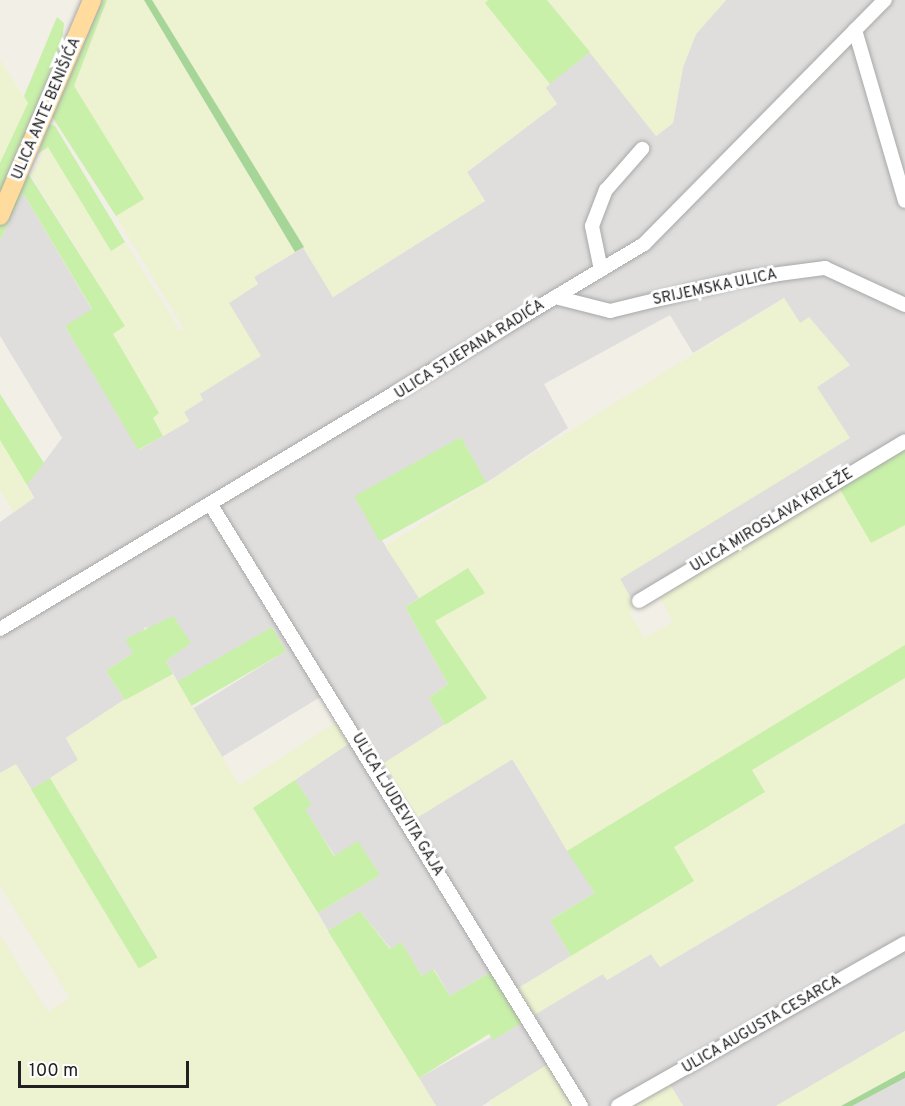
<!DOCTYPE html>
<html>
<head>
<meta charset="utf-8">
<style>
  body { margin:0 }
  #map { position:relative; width:905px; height:1106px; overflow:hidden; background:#f2efe6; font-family:Overpass,sans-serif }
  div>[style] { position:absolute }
  .residential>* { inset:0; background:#dfdedd }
  .farmland>* { inset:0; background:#edf2d0 }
  .grass>* { inset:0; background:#c8f0a9; transform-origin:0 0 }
  .forest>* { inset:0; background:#a6d598 }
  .roads { filter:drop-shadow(0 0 2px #a8a8a8) drop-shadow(0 0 2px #a8a8a8) }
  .minor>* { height:14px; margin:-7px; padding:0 7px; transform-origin:7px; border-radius:7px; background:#fff }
  .major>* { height:18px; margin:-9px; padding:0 9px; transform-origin:9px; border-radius:9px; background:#ffdb9e }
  span { translate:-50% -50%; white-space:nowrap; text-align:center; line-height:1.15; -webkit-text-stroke:6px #fff; paint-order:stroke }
  .street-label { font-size:15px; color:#212121 }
  .scale { position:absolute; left:18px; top:1061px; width:171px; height:27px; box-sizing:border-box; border:3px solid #212121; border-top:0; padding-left:8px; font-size:18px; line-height:21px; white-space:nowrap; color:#212121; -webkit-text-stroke:4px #fff; paint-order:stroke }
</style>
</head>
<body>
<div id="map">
  <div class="residential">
    <div style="clip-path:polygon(726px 0,905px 0,905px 444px,636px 607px,620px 579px,699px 527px,817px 387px,849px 365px,800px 323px,784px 298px,693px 353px,670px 315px,544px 384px,568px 428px,486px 483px,461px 437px,360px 506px,419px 598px,405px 607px,448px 684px,429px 698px,445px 725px,385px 763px,418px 817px,512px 759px,595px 893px,550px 920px,571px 956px,507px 995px,491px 972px,450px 996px,434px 969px,422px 976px,401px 943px,391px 949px,360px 911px,328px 931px,318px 913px,380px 875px,335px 856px,304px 809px,311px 805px,295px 780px,351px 742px,322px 696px,222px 757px,192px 709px,286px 651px,272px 627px,179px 684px,166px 661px,190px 643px,145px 627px,133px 653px,106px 671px,125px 700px,66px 738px,78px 760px,32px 790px,16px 765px,0 773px,0 522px,34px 498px,27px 485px,62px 438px,0 336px,0 240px,23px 193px,92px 310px,65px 326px,139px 450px,189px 421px,184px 412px,202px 400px,199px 394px,229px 303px,258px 284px,254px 277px,304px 247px,333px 297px,485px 201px,467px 172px,557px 104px,545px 87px,590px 52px,656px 136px,673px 123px,683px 67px,696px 34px)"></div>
    <div style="clip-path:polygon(905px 823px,905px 1031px,776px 1106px,683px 1106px,669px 1083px,629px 1106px,577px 1106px,550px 1063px,482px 1106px,436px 1106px,419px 1078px,603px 974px,607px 980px,651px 954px,660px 967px)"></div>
    <div style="clip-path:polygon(905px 1078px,905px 1106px,852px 1106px)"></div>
  </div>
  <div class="farmland">
    <div style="clip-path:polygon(107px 0,144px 0,295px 252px,254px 277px,258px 284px,229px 303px,261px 356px,200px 394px,203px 400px,184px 412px,189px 421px,163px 436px,153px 418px,159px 413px,113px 334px,124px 325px,31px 174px,48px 146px,111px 251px,125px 242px,180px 331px,184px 329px,116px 216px,143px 199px,74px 86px)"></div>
    <div style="clip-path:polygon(152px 0,488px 0,485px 3px,550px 84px,546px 88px,557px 104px,467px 172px,485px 201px,333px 297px)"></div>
    <div style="clip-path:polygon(548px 0,726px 0,696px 34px,683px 67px,673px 123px,656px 136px)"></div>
    <div style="clip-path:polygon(0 60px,28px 103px,0 163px)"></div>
    <div style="clip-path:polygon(784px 298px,800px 323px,809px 317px,850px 365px,817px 387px,850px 438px,620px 579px,636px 607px,629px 612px,644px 638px,673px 622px,658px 594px,837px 484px,871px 543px,905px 525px,905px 645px,567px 851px,513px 759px,418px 817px,384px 763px,487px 697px,434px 621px,484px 593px,468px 568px,419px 598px,385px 546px)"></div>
    <div style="clip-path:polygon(0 440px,34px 497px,14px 512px,0 490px)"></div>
    <div style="clip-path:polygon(173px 674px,239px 785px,338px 721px,351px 742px,253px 808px,436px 1106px,0 1106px,0 935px,48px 1012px,70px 998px,0 886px,0 773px,16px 764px,140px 967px,158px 956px,50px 778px,78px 760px,66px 738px,152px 681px,155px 686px)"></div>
    <div style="clip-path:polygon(905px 678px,905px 823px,660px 967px,651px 954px,607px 980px,603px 974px,531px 1017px,515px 990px,693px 882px,674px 847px,765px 792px,752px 770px)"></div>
    <div style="clip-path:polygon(905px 1031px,905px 1071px,841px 1106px,776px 1106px)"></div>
    <div style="clip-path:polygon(550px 1063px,577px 1106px,492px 1106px,489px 1101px)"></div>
    <div style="clip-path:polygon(669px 1083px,683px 1106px,629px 1106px)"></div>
  </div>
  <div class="grass">
    <div style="clip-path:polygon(96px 0,107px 0,74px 86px,144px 199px,116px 216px,51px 115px)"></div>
    <div style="clip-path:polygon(488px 0,547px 0,590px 52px,550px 84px,485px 3px)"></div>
    <div style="clip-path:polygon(57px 17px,64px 23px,62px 43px,0 199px,0 163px,28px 103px,24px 96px)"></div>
    <div style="clip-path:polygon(48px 124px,55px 126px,125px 242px,111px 251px,48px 147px,38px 154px)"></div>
    <div style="clip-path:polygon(26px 170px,125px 326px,113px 334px,159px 413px,153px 418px,163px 436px,138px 450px,65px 326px,92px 309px,23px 193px,0 240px,0 223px)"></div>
    <div style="clip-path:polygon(0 394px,44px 463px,27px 485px,0 440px)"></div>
    <div style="left:461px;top:437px;width:52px;height:122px;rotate:61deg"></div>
    <div style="clip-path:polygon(905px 444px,905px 525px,871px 543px,837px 484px)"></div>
    <div style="clip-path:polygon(468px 568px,485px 593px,435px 621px,487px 698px,445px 725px,429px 698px,448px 684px,405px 607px)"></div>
    <div style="clip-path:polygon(173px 616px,191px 643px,166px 661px,173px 674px,125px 700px,106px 671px,133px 653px,125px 639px)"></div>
    <div style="left:272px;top:627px;width:28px;height:109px;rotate:60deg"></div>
    <div style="clip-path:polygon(905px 645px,905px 678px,752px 770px,765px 792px,674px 847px,694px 881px,571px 956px,550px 920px,595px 893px,567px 851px)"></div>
    <div style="left:50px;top:778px;width:209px;height:22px;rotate:59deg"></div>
    <div style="clip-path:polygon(295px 780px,312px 805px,305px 809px,334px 856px,358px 841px,380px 875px,318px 913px,253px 808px)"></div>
    <div style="clip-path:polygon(360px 911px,390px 949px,401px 942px,422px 976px,433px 969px,450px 996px,491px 972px,523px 1022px,493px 1040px,489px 1034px,419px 1078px,328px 931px)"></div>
  </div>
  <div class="forest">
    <div style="clip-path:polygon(144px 0,152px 0,304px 247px,295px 252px)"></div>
    <div style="clip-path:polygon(905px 1071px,905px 1078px,852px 1106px,841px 1106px)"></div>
  </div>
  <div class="roads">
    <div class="minor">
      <div style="left:855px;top:30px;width:178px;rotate:73.7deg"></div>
      <div style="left:601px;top:270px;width:45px;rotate:-101.6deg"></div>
      <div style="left:592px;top:226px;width:39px;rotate:-69deg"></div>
      <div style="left:606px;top:190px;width:55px;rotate:-48.7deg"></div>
      <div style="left:555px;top:297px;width:57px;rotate:14.3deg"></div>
      <div style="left:610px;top:311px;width:135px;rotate:-13.7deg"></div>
      <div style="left:741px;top:279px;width:85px;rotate:-7.5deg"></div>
      <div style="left:825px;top:268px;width:88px;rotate:24.8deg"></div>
      <div style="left:211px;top:505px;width:706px;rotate:58.38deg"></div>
      <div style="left:639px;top:601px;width:310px;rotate:-31deg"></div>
      <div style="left:0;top:629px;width:750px;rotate:-30.87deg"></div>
      <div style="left:644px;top:244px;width:343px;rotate:-45.4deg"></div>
      <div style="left:618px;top:1106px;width:330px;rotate:-29.6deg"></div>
    </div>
    <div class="major">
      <div style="left:0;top:216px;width:235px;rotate:-66.9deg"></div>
    </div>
  </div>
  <div class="street-label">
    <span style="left:47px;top:109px;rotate:-67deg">ULICA ANTE BENIŠIĆA</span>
    <span style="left:715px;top:288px;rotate:-12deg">SRIJEMSKA ULICA</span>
    <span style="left:470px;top:350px;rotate:-32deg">ULICA STJEPANA RADIĆA</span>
    <span style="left:772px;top:521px;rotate:-31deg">ULICA MIROSLAVA KRLEŽE</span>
    <span style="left:397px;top:805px;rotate:59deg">ULICA LJUDEVITA GAJA</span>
    <span style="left:762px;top:1025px;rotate:-30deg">ULICA AUGUSTA CESARCA</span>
  </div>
  <div class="scale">100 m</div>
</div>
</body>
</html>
